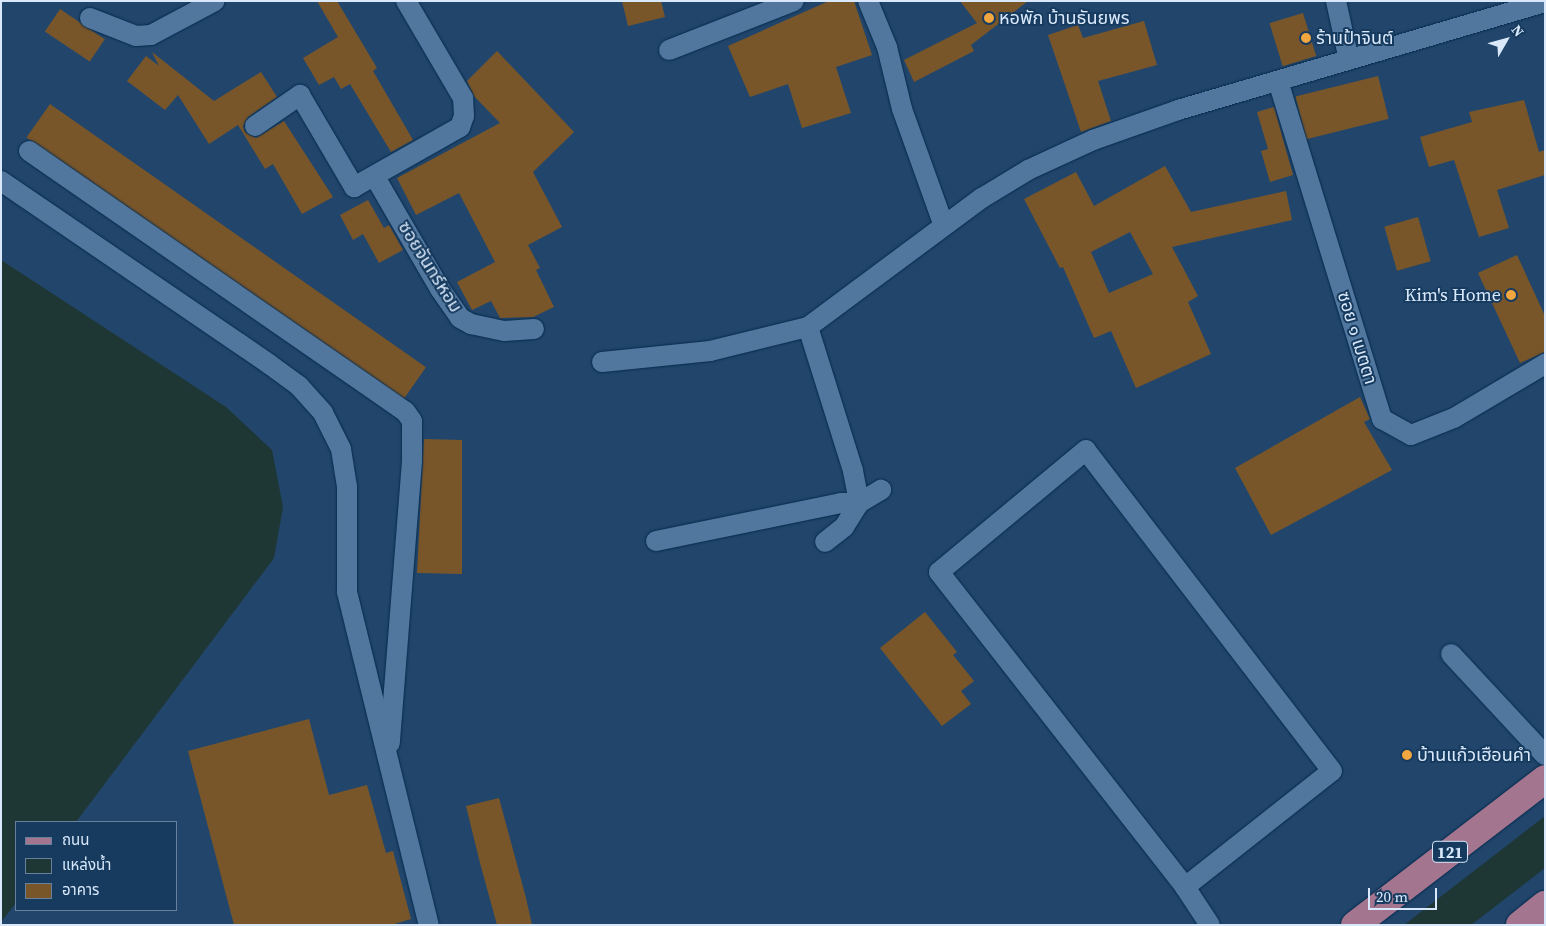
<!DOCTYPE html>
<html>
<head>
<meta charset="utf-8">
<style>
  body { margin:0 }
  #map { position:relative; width:1546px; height:926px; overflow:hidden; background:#22466b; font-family:"Source Serif 4","Noto Sans Thai",serif }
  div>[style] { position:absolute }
  .water>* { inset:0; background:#1e3634 }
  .building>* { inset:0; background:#79562a; transform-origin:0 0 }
  .roads { filter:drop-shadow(0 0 1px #052b4e) drop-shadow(0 0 1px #052b4e) }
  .street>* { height:20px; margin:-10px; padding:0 10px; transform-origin:10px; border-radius:10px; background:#51779f }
  .primary>* { height:28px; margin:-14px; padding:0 14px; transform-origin:14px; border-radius:14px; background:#a3758f }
  .dots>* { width:14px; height:14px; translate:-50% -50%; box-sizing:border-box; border:2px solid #173b5f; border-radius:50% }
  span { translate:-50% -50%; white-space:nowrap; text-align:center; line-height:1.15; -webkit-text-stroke:4px #173b5f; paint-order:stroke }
  .shield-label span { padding:1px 4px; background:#173b5f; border:1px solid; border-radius:4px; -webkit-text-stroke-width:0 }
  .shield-label { font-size:16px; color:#d9e9fb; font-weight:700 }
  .poi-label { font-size:18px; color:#d9e9fb }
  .left { translate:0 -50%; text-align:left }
  .right { translate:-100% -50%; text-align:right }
  .street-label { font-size:18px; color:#d9e9fb }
  .frame { position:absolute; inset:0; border:2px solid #d9e9fb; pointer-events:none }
  .legend { position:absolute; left:15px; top:821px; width:162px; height:90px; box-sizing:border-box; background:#173b5f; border:1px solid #65819d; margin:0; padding:6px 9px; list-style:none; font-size:15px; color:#d9e9fb }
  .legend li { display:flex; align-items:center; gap:10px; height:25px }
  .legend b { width:25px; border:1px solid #65819d }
  .north { position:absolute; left:1481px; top:15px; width:50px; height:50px; -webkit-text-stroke:4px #173b5f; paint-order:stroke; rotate:52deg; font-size:14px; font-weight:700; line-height:20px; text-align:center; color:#d9e9fb }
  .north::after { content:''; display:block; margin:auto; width:18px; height:22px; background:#d9e9fb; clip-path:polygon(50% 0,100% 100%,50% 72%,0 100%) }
  .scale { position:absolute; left:1368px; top:888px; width:69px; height:22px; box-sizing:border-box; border:2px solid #d9e9fb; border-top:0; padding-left:6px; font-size:15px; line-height:18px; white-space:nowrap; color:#d9e9fb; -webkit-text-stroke:4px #173b5f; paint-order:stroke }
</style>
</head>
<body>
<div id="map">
  <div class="water">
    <div style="clip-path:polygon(1px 260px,226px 407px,272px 450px,283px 507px,274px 558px,76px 822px,16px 822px,16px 903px,1px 922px)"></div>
    <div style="clip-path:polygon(1545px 816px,1545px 868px,1471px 925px,1404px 925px)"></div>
  </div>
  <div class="building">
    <div style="clip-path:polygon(317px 1px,337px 1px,377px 68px,373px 71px,413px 140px,391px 152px,350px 84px,341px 89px,334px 77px,319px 85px,303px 58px,338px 37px)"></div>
    <div style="clip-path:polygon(622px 1px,661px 1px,665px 17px,628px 26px)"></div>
    <div style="clip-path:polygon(829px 1px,854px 1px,872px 55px,836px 67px,851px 113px,802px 128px,788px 84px,750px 97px,728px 46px)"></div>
    <div style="clip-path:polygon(960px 1px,1028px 1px,971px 45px,974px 51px,914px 82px,904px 60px,977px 23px)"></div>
    <div style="left:60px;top:9px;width:54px;height:27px;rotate:34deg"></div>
    <div style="left:1303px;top:13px;width:45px;height:35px;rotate:73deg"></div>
    <div style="clip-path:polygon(1144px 21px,1157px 65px,1098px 81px,1111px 121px,1081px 132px,1048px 35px,1078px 25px,1083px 38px)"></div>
    <div style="clip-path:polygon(497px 51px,574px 132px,533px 172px,562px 227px,528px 245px,540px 268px,536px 270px,554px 307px,533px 317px,500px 318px,491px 301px,472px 310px,457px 282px,495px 262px,459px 193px,416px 215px,397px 178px,500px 123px,474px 96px,467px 81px)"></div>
    <div style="clip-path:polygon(152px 52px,214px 101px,261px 72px,277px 97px,248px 117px,243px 126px,245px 132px,256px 138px,284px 121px,333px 197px,302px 214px,273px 164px,265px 169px,238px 125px,209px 144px,178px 95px,165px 110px,127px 81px,146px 56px,159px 66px)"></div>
    <div style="left:1378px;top:76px;width:44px;height:85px;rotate:76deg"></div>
    <div style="clip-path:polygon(1524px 100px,1539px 152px,1545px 150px,1545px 175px,1497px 190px,1509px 228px,1479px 237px,1454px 160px,1429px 167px,1420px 137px,1472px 122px,1469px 112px)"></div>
    <div style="left:50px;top:104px;width:459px;height:41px;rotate:35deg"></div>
    <div style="clip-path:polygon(1274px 107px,1293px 175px,1270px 182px,1261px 151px,1268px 149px,1257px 112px)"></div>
    <div style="clip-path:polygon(evenodd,1165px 166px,1191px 212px,1286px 191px,1292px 220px,1172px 247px,1198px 296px,1188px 302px,1211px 354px,1136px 388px,1111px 331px,1094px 338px,1063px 267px,1060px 268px,1024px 199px,1076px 172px,1094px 206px,1165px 166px,1130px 232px,1153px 274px,1109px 293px,1091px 252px,1130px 232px)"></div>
    <div style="clip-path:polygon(368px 200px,384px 228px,389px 225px,403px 250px,379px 263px,363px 234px,353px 240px,340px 215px)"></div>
    <div style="left:1418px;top:217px;width:46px;height:35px;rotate:74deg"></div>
    <div style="clip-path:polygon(1517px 255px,1545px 316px,1545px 352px,1520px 363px,1478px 273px)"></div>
    <div style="clip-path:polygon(1360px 397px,1370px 419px,1364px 422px,1392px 470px,1271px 535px,1235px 468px)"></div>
    <div style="clip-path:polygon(424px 439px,462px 440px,462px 574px,417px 573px)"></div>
    <div style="clip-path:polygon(925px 612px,957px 652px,953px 655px,974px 681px,961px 691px,971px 704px,942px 726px,880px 648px)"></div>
    <div style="clip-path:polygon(309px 719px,329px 795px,367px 785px,386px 853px,393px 851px,411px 919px,391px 925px,234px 925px,188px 751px)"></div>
    <div style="clip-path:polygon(499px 798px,526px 898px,532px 925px,497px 925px,480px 863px,466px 806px)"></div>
  </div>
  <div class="roads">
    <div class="street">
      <div style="left:868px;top:1px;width:50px;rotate:67.6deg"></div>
      <div style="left:887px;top:47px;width:64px;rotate:76.4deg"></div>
      <div style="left:902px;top:109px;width:124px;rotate:70.3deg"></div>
      <div style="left:1336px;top:1px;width:60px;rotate:77.6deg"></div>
      <div style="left:90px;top:18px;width:49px;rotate:21.4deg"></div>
      <div style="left:136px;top:36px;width:15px;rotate:-4deg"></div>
      <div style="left:151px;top:35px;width:72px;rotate:-28deg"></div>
      <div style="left:669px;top:50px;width:134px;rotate:-21.4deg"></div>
      <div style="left:1278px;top:81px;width:354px;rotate:72.9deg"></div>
      <div style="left:1382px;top:419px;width:33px;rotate:29deg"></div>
      <div style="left:1411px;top:435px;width:46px;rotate:-21.6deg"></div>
      <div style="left:1454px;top:418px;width:106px;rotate:-30.7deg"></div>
      <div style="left:255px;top:126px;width:55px;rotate:-34.6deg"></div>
      <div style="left:300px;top:95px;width:107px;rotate:59.6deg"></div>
      <div style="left:354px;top:187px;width:122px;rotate:-29.5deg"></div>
      <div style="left:460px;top:127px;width:12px;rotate:-70deg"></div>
      <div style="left:464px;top:116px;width:18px;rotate:-93deg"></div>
      <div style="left:463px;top:98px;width:113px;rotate:-120.4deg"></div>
      <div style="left:29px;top:151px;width:457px;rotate:34.7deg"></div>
      <div style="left:405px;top:411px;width:12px;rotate:55deg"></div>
      <div style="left:412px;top:421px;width:40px;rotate:90deg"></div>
      <div style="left:412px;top:461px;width:283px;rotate:94.5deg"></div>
      <div style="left:375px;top:177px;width:129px;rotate:59.9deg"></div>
      <div style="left:440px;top:289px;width:35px;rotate:55deg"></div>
      <div style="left:460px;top:318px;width:13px;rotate:29deg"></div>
      <div style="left:471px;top:324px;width:34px;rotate:12deg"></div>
      <div style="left:504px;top:331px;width:30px;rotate:-4deg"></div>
      <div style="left:1px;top:181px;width:325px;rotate:34.3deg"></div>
      <div style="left:269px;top:364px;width:37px;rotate:36deg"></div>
      <div style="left:299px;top:386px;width:36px;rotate:48deg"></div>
      <div style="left:323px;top:413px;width:40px;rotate:63.4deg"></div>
      <div style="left:341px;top:449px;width:37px;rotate:81deg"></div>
      <div style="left:347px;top:486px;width:106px;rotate:90deg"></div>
      <div style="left:347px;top:592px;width:343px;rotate:76.2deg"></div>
      <div style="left:808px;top:327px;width:151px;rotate:72.6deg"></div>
      <div style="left:853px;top:471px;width:33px;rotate:79deg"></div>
      <div style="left:859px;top:503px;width:28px;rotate:122deg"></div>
      <div style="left:844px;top:527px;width:24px;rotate:142deg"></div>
      <div style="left:602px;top:362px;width:109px;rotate:-5.8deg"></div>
      <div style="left:710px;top:351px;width:101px;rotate:-13.8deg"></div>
      <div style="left:808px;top:327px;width:217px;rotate:-36.6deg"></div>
      <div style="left:982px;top:198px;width:54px;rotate:-31.3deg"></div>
      <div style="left:1028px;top:170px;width:72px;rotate:-24.8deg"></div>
      <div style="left:1093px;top:140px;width:90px;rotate:-19.4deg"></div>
      <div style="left:1178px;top:110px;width:383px;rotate:-16.4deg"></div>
      <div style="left:656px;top:541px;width:189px;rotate:-11.6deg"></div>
      <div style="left:841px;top:503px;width:18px"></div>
      <div style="left:859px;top:503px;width:26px;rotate:-31deg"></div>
      <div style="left:1451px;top:654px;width:138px;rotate:47.1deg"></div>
      <div style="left:1185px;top:887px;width:187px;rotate:-38.3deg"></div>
      <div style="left:1332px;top:771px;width:404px;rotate:-127.5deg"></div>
      <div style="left:1086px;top:450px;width:191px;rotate:140.3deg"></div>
      <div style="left:939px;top:572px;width:400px;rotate:52deg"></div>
      <div style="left:1185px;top:887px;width:45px;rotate:56.7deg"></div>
    </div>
    <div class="primary">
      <div style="left:1355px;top:925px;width:240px;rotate:-37.5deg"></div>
      <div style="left:1520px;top:925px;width:32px;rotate:-39deg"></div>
    </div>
  </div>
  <div class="dots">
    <div style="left:989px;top:18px;background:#f1a63f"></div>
    <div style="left:1306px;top:38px;background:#f1a63f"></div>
    <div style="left:1511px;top:295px;background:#f1a63f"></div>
    <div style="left:1407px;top:755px;background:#f1a63f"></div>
  </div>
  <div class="shield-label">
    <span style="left:1450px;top:852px">121</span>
  </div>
  <div class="poi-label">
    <span class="left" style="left:999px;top:18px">หอพัก บ้านธันยพร</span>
    <span class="left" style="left:1316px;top:38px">ร้านป้าจินต์</span>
    <span class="right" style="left:1501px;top:295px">Kim's Home</span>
    <span class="left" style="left:1417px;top:755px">บ้านแก้วเฮือนคำ</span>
  </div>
  <div class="street-label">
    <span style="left:430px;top:267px;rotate:58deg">ซอยจันทร์หอม</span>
    <span style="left:1357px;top:338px;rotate:73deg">ซอย ๑ เมตตา</span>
  </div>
  <div class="frame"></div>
  <ul class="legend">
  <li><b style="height:6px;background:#a3758f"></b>ถนน</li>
  <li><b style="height:14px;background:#1e3634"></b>แหล่งน้ำ</li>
  <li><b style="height:14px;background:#79562a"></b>อาคาร</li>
  </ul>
  <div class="north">N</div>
  <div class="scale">20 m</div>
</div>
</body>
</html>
